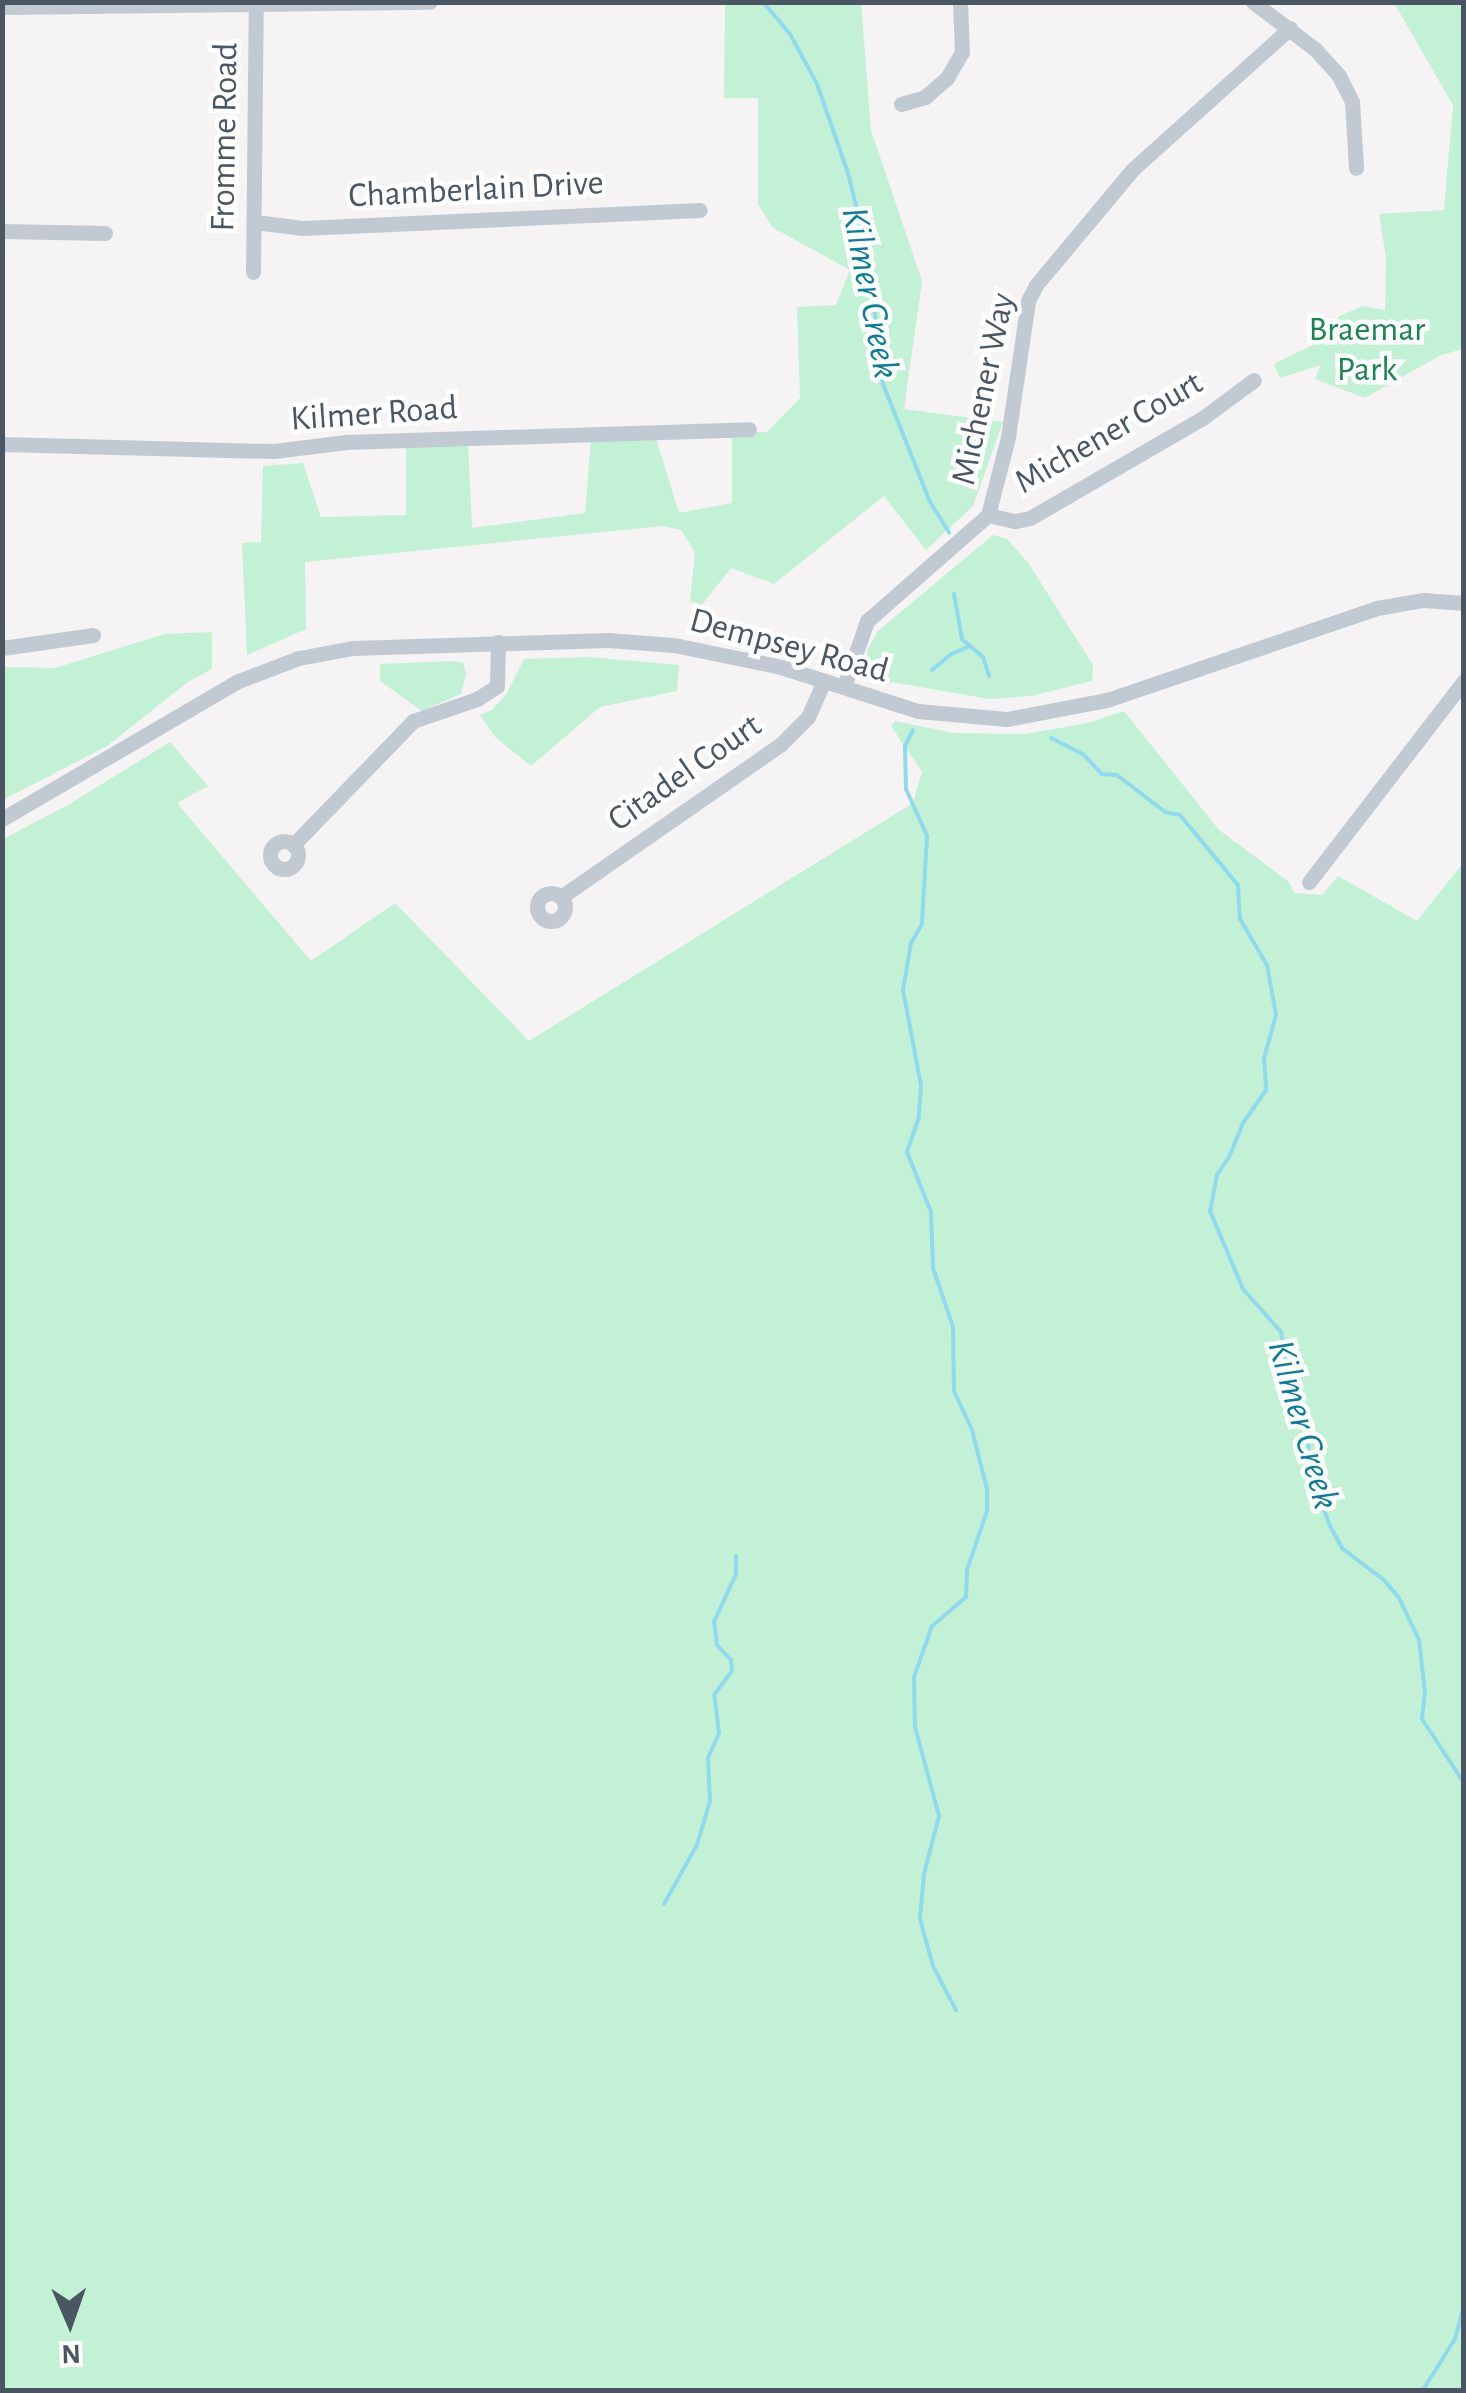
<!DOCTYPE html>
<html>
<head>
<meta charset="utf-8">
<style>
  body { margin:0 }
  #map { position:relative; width:1466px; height:2393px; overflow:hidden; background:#f5f3f3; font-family:"Alegreya Sans",sans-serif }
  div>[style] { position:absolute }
  .green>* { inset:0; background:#c3f1d5 }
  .stream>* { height:4px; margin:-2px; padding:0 2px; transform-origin:2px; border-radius:2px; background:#90daee }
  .minor>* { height:15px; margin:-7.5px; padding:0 7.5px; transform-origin:7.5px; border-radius:7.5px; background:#c1cad2 }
  .minor>.ring { margin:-7.5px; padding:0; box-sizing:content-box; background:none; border:15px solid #c1cad2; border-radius:50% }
  span { translate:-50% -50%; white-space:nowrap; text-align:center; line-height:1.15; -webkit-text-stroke:9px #fff; paint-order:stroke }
  .street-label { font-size:35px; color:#4a5661 }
  .park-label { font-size:35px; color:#17864f }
  .water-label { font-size:38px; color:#0c7c9b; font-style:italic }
  .frame { position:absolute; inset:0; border:5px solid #4a5661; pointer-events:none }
  .north { position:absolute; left:20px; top:2273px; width:100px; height:100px; -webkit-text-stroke:8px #fff; paint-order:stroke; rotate:178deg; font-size:28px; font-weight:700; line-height:40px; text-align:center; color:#4a5661 }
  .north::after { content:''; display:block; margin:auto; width:35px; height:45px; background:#4a5661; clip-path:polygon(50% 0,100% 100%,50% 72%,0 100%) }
</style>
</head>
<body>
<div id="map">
  <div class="green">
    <div style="clip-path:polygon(725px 3px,861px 3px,871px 130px,922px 281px,904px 409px,1003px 422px,973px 506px,926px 550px,884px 496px,774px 584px,731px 568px,701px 606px,690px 601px,695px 552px,681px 530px,663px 526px,305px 562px,306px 629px,247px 655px,242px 543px,261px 542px,263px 466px,303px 463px,321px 517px,406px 515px,406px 446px,468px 443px,472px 528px,585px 513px,591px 439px,655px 435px,679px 513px,732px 503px,732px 432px,767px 432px,800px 398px,797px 307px,836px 305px,850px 270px,772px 227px,758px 204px,758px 98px,724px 98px)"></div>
    <div style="clip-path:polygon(1394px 3px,1463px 3px,1463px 349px,1441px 355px,1365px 398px,1315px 379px,1321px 365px,1280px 378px,1274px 364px,1325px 339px,1338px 317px,1362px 306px,1385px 310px,1386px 258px,1379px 214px,1444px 210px,1453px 105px)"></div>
    <div style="clip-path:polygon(993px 535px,1007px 539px,1029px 564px,1093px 665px,1092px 681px,1031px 696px,990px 699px,885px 681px,867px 672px,867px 651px,878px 631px)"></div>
    <div style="clip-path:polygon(212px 632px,212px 669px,188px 682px,107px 746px,3px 800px,3px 667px,55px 668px,165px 634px)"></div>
    <div style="clip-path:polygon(589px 657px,679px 665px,677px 691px,600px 707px,531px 766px,495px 737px,480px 715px,492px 710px,507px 693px,524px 659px)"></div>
    <div style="clip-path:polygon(453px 661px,463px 663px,466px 674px,461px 694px,422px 711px,380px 681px,380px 664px)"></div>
    <div style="clip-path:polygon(1124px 711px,1219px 830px,1289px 882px,1294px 893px,1322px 895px,1338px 876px,1417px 921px,1463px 863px,1463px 2390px,3px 2390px,3px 839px,68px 805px,170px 742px,208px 786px,177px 803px,311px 961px,395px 903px,529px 1041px,913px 803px,922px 772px,891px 726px,895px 721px,954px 733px,1025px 734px,1088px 723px)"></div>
  </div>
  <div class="stream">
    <div style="left:763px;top:2px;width:42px;rotate:49.8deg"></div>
    <div style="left:790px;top:34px;width:57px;rotate:61.6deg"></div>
    <div style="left:817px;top:84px;width:94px;rotate:70.8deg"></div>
    <div style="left:848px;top:173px;width:82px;rotate:76deg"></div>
    <div style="left:868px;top:253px;width:132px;rotate:83.5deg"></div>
    <div style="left:883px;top:384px;width:127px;rotate:68.3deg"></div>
    <div style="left:930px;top:502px;width:36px;rotate:58deg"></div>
    <div style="left:954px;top:594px;width:46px;rotate:79.9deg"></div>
    <div style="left:962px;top:639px;width:28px;rotate:41deg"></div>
    <div style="left:983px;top:657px;width:20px;rotate:72deg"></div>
    <div style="left:932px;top:670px;width:25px;rotate:-40deg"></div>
    <div style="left:951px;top:654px;width:18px;rotate:-22deg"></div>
    <div style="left:913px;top:730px;width:18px;rotate:117deg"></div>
    <div style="left:905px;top:746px;width:43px;rotate:88.7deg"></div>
    <div style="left:906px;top:789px;width:51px;rotate:65.9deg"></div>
    <div style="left:927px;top:836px;width:88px;rotate:93.3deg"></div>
    <div style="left:922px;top:924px;width:22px;rotate:120deg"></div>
    <div style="left:911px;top:943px;width:48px;rotate:99.7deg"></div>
    <div style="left:903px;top:990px;width:97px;rotate:79.3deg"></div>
    <div style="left:921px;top:1085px;width:32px;rotate:94deg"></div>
    <div style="left:919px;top:1117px;width:37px;rotate:109deg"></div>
    <div style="left:907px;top:1152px;width:65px;rotate:68.2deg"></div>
    <div style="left:931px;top:1212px;width:56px;rotate:88deg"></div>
    <div style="left:933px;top:1268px;width:62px;rotate:71.3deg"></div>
    <div style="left:953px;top:1327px;width:64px;rotate:89.1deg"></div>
    <div style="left:954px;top:1391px;width:43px;rotate:65.2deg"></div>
    <div style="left:972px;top:1430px;width:61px;rotate:75.7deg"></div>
    <div style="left:987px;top:1489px;width:22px;rotate:90deg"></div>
    <div style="left:987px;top:1511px;width:62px;rotate:108.7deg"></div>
    <div style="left:967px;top:1570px;width:27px;rotate:92deg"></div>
    <div style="left:966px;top:1597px;width:45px;rotate:139.5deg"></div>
    <div style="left:932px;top:1626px;width:54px;rotate:109.4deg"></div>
    <div style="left:914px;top:1677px;width:50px;rotate:88.9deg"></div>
    <div style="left:915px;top:1727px;width:92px;rotate:74.9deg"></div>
    <div style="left:939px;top:1816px;width:60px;rotate:104.5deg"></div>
    <div style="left:924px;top:1874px;width:45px;rotate:95.1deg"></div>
    <div style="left:920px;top:1919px;width:49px;rotate:74.5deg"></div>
    <div style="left:933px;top:1966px;width:50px;rotate:62.4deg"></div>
    <div style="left:1051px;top:738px;width:37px;rotate:27deg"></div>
    <div style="left:1084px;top:755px;width:26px;rotate:47deg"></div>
    <div style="left:1102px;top:774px;width:15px;rotate:4deg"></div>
    <div style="left:1117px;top:775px;width:61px;rotate:37.6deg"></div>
    <div style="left:1165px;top:812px;width:15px;rotate:11deg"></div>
    <div style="left:1180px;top:815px;width:91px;rotate:50.4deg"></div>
    <div style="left:1238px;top:885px;width:34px;rotate:87deg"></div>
    <div style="left:1240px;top:919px;width:53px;rotate:59.6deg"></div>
    <div style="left:1267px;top:965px;width:51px;rotate:79.8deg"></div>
    <div style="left:1276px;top:1015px;width:45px;rotate:105.6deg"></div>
    <div style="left:1264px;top:1058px;width:32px;rotate:86deg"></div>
    <div style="left:1266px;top:1090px;width:40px;rotate:124.9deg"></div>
    <div style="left:1243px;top:1123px;width:37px;rotate:112deg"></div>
    <div style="left:1229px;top:1157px;width:22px;rotate:124deg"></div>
    <div style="left:1217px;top:1175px;width:37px;rotate:101deg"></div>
    <div style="left:1210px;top:1211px;width:85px;rotate:67.1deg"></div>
    <div style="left:1243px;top:1289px;width:57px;rotate:48.5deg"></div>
    <div style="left:1281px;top:1332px;width:77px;rotate:79.6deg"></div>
    <div style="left:1295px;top:1408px;width:24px;rotate:62deg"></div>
    <div style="left:1306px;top:1429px;width:51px;rotate:82.2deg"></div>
    <div style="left:1313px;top:1480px;width:49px;rotate:69.7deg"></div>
    <div style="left:1330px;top:1526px;width:26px;rotate:61deg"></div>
    <div style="left:1343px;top:1549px;width:51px;rotate:37.1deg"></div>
    <div style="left:1384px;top:1580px;width:23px;rotate:50deg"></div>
    <div style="left:1399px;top:1598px;width:47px;rotate:64.5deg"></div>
    <div style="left:1419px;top:1640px;width:53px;rotate:83.5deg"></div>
    <div style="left:1425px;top:1693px;width:26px;rotate:97deg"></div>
    <div style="left:1422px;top:1719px;width:77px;rotate:56.7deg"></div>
    <div style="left:664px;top:1904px;width:68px;rotate:-60.8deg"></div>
    <div style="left:697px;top:1845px;width:46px;rotate:-73.5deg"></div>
    <div style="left:710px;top:1801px;width:43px;rotate:-92.7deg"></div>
    <div style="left:708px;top:1758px;width:27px;rotate:-66deg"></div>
    <div style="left:719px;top:1733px;width:38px;rotate:-97deg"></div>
    <div style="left:714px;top:1695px;width:30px;rotate:-53deg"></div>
    <div style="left:732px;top:1671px;width:11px;rotate:-95deg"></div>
    <div style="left:731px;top:1660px;width:21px;rotate:-133deg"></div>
    <div style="left:717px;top:1645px;width:23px;rotate:-97deg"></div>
    <div style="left:714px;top:1622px;width:53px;rotate:-65.4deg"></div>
    <div style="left:736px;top:1574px;width:18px;rotate:-90deg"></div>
    <div style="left:1423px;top:2390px;width:60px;rotate:-57.9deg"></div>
    <div style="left:1455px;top:2339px;width:35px;rotate:-75deg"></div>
  </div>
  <div class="minor">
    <div style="left:1253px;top:2px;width:78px;rotate:37.2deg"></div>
    <div style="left:1315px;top:49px;width:36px;rotate:48deg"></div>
    <div style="left:1339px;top:76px;width:29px;rotate:63deg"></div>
    <div style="left:1352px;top:102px;width:66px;rotate:86.5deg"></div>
    <div style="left:2px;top:7px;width:428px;rotate:-0.7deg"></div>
    <div style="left:901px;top:104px;width:25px;rotate:-16deg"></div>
    <div style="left:925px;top:97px;width:29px;rotate:-41deg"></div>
    <div style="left:947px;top:78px;width:30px;rotate:-60deg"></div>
    <div style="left:962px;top:52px;width:50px;rotate:-92.3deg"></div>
    <div style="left:255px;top:222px;width:48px;rotate:7.1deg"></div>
    <div style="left:303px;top:228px;width:397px;rotate:-2.6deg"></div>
    <div style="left:2px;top:231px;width:103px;rotate:1.1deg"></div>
    <div style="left:253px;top:272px;width:270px;rotate:-89.4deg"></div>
    <div style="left:2px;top:444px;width:272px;rotate:1.5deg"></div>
    <div style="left:274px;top:451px;width:73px;rotate:-7.1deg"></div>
    <div style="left:346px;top:442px;width:403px;rotate:-1.8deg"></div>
    <div style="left:988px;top:515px;width:28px;rotate:13deg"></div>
    <div style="left:1015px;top:521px;width:15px;rotate:-11deg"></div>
    <div style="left:1030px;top:518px;width:201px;rotate:-30.1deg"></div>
    <div style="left:1204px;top:417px;width:62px;rotate:-36.5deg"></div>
    <div style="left:2px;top:648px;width:92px;rotate:-8.1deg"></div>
    <div style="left:844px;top:687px;width:70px;rotate:-70.8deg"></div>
    <div style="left:867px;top:621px;width:161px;rotate:-41.2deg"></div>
    <div style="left:988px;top:515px;width:81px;rotate:-75.6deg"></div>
    <div style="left:1008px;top:437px;width:137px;rotate:-81.6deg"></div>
    <div style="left:1028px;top:301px;width:18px;rotate:-63deg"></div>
    <div style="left:1036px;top:285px;width:151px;rotate:-50.1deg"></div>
    <div style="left:1133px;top:169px;width:211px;rotate:-41.9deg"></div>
    <div style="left:2px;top:819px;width:271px;rotate:-30.3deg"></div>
    <div style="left:236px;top:682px;width:67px;rotate:-20.9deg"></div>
    <div style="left:299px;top:658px;width:55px;rotate:-10.5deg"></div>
    <div style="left:353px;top:648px;width:254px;rotate:-1.8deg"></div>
    <div style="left:607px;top:640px;width:67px;rotate:4.3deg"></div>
    <div style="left:674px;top:645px;width:109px;rotate:11.6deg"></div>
    <div style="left:781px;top:667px;width:144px;rotate:17.8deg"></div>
    <div style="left:918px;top:711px;width:89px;rotate:5.1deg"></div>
    <div style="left:1007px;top:719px;width:102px;rotate:-10.8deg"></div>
    <div style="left:1107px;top:700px;width:285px;rotate:-18.8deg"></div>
    <div style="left:1377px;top:608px;width:47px;rotate:-9.9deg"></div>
    <div style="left:1423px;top:600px;width:41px;rotate:4.2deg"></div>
    <div class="ring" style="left:270px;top:841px;width:13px;height:13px"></div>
    <div style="left:293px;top:845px;width:173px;rotate:-45.9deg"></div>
    <div style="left:413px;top:721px;width:68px;rotate:-19deg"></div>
    <div style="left:477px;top:699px;width:24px;rotate:-33deg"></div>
    <div style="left:497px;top:686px;width:44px;rotate:-88.7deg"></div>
    <div style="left:1309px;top:882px;width:254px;rotate:-52.4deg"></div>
    <div class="ring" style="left:537px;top:893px;width:13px;height:13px"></div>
    <div style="left:561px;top:897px;width:268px;rotate:-34.8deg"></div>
    <div style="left:781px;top:744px;width:38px;rotate:-45deg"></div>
    <div style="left:808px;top:717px;width:39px;rotate:-66deg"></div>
  </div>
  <div class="street-label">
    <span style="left:225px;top:137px;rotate:-89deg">Fromme Road</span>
    <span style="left:476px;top:190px;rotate:-3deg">Chamberlain Drive</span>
    <span style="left:984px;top:389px;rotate:-78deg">Michener Way</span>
    <span style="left:374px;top:414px;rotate:-4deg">Kilmer Road</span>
    <span style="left:1109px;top:433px;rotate:-30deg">Michener Court</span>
    <span style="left:789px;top:646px;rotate:15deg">Dempsey Road</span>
    <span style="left:685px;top:773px;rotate:-35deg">Citadel Court</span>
  </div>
  <div class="park-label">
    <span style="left:1367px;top:350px">Braemar<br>Park</span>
  </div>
  <div class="water-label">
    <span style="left:869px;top:293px;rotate:79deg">Kilmer Creek</span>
    <span style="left:1302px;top:1425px;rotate:74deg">Kilmer Creek</span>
  </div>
  <div class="frame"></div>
  <div class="north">N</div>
</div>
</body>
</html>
